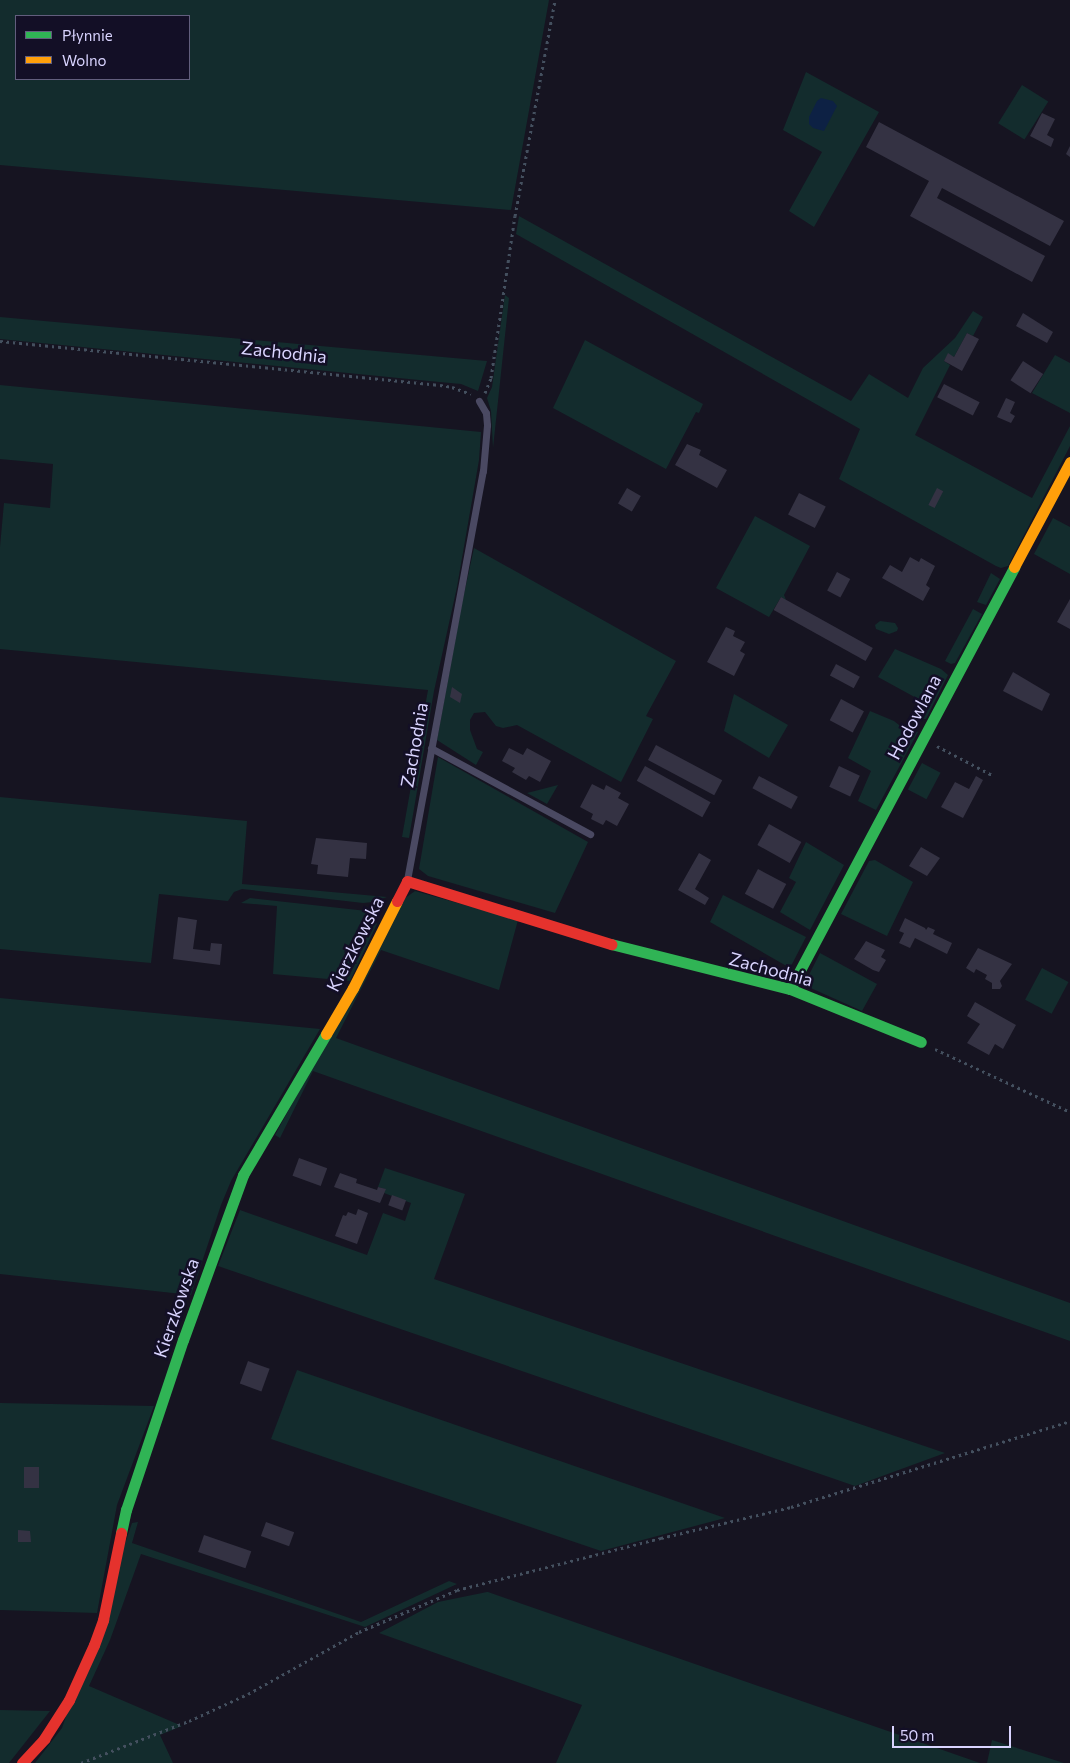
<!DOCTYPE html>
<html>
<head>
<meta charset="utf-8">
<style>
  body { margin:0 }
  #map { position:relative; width:1070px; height:1763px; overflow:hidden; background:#161421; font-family:Commissioner,sans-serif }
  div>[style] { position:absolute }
  .green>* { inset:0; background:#132c2d; transform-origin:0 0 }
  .water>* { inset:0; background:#0d2144 }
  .building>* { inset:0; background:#343243; transform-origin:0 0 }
  .path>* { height:3px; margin-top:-1.5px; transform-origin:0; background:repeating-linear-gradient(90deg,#44505f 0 2.5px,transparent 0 6.5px) }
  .lane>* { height:7px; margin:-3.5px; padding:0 3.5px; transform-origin:3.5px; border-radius:3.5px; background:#4a4962 }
  .fast>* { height:11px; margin:-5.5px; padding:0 5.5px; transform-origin:5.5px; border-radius:5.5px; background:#30b455 }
  .slow>* { height:11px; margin:-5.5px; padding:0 5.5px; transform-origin:5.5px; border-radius:5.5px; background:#ff9f0a }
  .jam>* { height:11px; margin:-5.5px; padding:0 5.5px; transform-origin:5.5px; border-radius:5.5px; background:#e5322d }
  span { translate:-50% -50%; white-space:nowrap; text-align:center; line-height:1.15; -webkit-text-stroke:5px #130f26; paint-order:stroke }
  .street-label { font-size:18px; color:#d9d4ff }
  .legend { position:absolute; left:15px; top:15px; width:175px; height:65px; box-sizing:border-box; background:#130f26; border:1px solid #625e7d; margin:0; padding:6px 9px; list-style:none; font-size:15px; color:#d9d4ff }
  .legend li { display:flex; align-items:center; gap:10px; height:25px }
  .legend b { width:25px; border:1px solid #625e7d }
  .scale { position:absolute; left:892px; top:1726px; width:119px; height:22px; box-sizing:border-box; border:2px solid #d9d4ff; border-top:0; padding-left:6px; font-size:15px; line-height:18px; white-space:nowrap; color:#d9d4ff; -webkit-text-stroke:4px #130f26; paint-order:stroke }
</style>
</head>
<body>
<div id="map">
  <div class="green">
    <div style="clip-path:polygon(evenodd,0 0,549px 0,511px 210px,0 165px,0 0,189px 16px,189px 79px,16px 79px,16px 16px,189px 16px)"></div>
    <div style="clip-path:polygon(806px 72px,879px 112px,814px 227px,789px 211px,822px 152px,783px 130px)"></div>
    <div style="left:1022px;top:85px;width:31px;height:45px;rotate:32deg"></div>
    <div style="clip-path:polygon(519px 216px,851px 401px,869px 374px,908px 398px,923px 368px,955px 338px,973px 311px,983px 317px,973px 336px,967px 333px,954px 357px,948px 354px,944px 361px,950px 365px,915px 435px,1032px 498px,1070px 426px,1070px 446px,1008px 566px,1001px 568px,996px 566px,839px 479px,860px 429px,516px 234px)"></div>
    <div style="clip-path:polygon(505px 295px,509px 298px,493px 448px,491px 411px,487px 398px,492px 387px)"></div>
    <div style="clip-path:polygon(0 317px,487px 361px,478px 391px,461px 384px,429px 381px,0 339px)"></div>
    <div style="clip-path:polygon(585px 340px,703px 404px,699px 413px,696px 412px,666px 469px,553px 408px)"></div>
    <div style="clip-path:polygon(1055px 355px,1070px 363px,1070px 413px,1032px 393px)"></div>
    <div style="clip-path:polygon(0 385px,481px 432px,479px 460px,457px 587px,434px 691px,409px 838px,402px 837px,428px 690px,0 649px,0 547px,4px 503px,50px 508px,53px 464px,0 459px)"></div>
    <div style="clip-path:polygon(755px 516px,810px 546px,784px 595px,786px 600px,781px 597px,769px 617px,716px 588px)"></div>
    <div style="clip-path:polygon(1053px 518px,1070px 527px,1070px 574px,1034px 554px)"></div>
    <div style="clip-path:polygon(474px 548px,676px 661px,646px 716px,653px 719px,621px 782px,517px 725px,503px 728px,496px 726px,485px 712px,474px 713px,470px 720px,470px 730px,477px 749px,483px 752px,476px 765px,437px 740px,462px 603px)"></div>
    <div style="clip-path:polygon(991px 573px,1000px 579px,986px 605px,977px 602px)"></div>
    <div style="clip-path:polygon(973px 609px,982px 614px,955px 663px,951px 664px,945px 661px)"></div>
    <div style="clip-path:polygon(880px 621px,895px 623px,898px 628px,897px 631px,889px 634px,876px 629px,875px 625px)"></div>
    <div style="clip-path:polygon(895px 649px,941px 669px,948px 675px,926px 719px,921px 719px,913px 713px,920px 700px,878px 677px)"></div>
    <div style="clip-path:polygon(734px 694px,788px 725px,769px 758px,724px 731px)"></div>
    <div style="clip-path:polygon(870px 711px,894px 721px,904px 729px,906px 726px,918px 732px,876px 810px,858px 801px,871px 771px,848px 758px)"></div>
    <div style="clip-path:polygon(438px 757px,588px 842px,555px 913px,428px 876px,419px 869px)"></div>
    <div style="left:922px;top:763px;width:21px;height:30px;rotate:28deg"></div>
    <div style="clip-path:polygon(558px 785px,547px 804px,527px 793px)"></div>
    <div style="clip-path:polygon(0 797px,247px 821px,242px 884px,387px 897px,373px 902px,363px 903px,242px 889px,234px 892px,228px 901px,159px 894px,151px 963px,0 949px)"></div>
    <div style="clip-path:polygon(806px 842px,844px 865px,810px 930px,780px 912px,796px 882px,789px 878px)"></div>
    <div style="clip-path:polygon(875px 860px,913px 882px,887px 936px,841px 914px,869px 861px)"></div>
    <div style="clip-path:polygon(415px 891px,518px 920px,499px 990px,381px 950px,336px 1038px,1070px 1303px,1070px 1341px,313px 1071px,280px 1138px,275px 1135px,404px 899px)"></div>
    <div style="clip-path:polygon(723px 895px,806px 937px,790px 968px,710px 922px)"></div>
    <div style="clip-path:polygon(250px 898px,367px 911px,371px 914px,377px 924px,350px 981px,273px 974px,277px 906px,241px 903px)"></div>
    <div style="clip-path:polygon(820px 953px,877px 984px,862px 1011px,804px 985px)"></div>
    <div style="left:1042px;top:968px;width:30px;height:36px;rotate:28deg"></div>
    <div style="clip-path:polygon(0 998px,320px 1029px,231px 1181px,221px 1205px,191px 1295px,0 1274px)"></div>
    <div style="clip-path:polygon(385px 1168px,465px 1194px,434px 1279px,945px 1453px,855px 1486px,218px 1266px,240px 1210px,367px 1255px,383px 1213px,405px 1221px,411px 1203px,384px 1193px,385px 1189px,378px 1187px)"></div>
    <div style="clip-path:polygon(297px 1370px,725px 1518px,601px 1551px,271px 1439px)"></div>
    <div style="clip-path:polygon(0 1403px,154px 1406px,117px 1505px,97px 1613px,0 1610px)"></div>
    <div style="clip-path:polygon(138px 1522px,132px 1543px,361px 1622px,449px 1581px,457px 1584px,365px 1627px,141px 1554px,110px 1640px,89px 1686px,182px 1726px,160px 1735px,173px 1763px,35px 1763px,62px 1728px,132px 1523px)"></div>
    <div style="clip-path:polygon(487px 1592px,488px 1592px,980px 1763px,556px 1763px,582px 1705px,379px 1633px,438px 1602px)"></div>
    <div style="clip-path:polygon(0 1710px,50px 1711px,9px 1763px,0 1763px)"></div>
    <div style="clip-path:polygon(992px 1740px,1064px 1763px,987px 1763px)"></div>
  </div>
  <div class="water">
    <div style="clip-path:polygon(821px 98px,833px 101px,837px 106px,824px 131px,813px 128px,809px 124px,809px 117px,817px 101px)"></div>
  </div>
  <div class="building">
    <div style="clip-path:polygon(1042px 113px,1055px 119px,1047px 135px,1054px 139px,1051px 147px,1030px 136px)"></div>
    <div style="clip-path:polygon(879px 122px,1064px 221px,1050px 246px,942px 188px,937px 198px,1045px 256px,1032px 282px,910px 216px,929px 181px,866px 147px)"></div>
    <div style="clip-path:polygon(1070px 146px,1070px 157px,1066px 154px)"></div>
    <div style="clip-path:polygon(1023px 313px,1053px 332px,1047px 343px,1016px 326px)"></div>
    <div style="clip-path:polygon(967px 333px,979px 339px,962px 371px,944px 361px,948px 353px,954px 357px)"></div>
    <div style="left:1023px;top:361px;width:24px;height:23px;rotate:33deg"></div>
    <div style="left:944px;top:384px;width:40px;height:15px;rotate:27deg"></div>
    <div style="clip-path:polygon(1006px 398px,1015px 402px,1010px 413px,1015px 416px,1011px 423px,997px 417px)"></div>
    <div style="clip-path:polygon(687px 444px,701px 450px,699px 455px,727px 470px,717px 488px,675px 465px)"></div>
    <div style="left:627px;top:488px;width:16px;height:18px;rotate:30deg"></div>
    <div style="left:937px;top:488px;width:7px;height:19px;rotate:27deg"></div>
    <div style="left:799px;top:493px;width:30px;height:24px;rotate:27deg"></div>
    <div style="clip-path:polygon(910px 557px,919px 562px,921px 558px,935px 566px,926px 585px,930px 588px,923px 601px,882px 578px,890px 565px,902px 572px)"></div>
    <div style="left:837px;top:572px;width:15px;height:21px;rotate:28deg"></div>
    <div style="left:781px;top:597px;width:105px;height:15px;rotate:29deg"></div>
    <div style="clip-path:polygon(1070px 599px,1070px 629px,1057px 622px)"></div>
    <div style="clip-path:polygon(726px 627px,735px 631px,733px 636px,745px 642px,740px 651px,745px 654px,734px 676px,707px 662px)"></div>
    <div style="left:836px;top:664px;width:27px;height:13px;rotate:28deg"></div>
    <div style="clip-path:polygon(1013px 672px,1050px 694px,1042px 711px,1003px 691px)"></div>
    <div style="clip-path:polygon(452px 687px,462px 694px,460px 703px,450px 697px)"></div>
    <div style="left:841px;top:699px;width:26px;height:24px;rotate:28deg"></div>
    <div style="left:656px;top:745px;width:75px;height:17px;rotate:28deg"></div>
    <div style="clip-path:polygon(509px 748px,523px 755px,527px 748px,551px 761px,540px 782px,529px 776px,526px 780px,512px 772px,515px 768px,502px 761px)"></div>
    <div style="left:645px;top:766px;width:75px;height:17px;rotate:29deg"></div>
    <div style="left:839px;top:766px;width:23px;height:23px;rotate:25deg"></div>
    <div style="left:759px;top:776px;width:44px;height:14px;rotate:28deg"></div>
    <div style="clip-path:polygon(976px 776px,983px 780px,963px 818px,941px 807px,955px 782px,969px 789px)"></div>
    <div style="clip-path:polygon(592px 784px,604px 790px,606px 785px,621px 793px,618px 798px,629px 804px,617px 826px,606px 820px,603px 825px,591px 819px,593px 814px,580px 807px)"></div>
    <div style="left:769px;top:824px;width:37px;height:24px;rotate:29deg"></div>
    <div style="clip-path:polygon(316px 838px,367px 843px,366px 859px,350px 858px,348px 877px,317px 874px,318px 865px,311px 864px)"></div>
    <div style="clip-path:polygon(921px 847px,940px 858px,927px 876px,909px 866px)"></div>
    <div style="clip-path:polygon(699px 853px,711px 860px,695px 889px,709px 898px,705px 905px,678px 890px)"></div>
    <div style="left:758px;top:869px;width:32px;height:28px;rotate:28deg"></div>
    <div style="clip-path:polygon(178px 917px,197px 920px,193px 949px,210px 951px,211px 943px,222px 944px,220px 965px,173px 959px)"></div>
    <div style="clip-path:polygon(905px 918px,925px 928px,926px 930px,928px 927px,935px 930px,933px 934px,952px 943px,947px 954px,915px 938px,910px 948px,899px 943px,904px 933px,899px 931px)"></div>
    <div style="clip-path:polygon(866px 941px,885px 950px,881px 957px,886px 960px,879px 972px,873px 970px,854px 959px)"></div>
    <div style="clip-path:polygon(978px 948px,1012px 964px,1000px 981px,1002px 986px,1000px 989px,992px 989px,992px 983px,985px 979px,987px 975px,976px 969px,974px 973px,966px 968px)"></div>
    <div style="clip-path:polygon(975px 1002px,1016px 1025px,1003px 1049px,995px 1044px,989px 1055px,967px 1043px,980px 1024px,967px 1016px)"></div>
    <div style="left:299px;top:1158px;width:30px;height:19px;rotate:20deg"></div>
    <div style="clip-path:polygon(340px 1173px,357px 1179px,356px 1183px,377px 1190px,378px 1187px,386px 1189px,380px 1203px,334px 1187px)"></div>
    <div style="left:392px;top:1195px;width:15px;height:11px;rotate:20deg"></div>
    <div style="clip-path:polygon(358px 1209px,368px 1213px,357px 1244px,335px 1236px,343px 1215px,346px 1216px,348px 1212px,356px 1215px)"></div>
    <div style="left:248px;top:1361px;width:23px;height:24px;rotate:20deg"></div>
    <div style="left:24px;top:1467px;width:15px;height:21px"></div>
    <div style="left:266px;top:1522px;width:30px;height:15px;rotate:20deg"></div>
    <div style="clip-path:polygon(18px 1530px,30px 1531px,31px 1542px,18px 1542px)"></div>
    <div style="left:204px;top:1535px;width:50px;height:18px;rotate:19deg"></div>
  </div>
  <div class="path">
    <div style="left:0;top:341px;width:442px;rotate:5.7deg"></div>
    <div style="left:440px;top:385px;width:12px;rotate:9deg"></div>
    <div style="left:452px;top:387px;width:20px;rotate:20deg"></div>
    <div style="left:485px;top:393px;width:16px;rotate:-68deg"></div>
    <div style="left:491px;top:378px;width:164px;rotate:-81.6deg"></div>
    <div style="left:515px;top:216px;width:220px;rotate:-79.5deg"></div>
    <div style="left:937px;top:746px;width:62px;rotate:27.8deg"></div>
    <div style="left:935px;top:1049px;width:149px;rotate:25deg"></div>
    <div style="left:81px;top:1763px;width:116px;rotate:-21.3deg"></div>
    <div style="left:189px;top:1721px;width:65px;rotate:-24.6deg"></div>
    <div style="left:248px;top:1694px;width:127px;rotate:-29.2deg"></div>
    <div style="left:359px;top:1632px;width:107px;rotate:-23.2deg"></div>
    <div style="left:457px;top:1590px;width:211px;rotate:-14.3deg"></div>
    <div style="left:661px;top:1538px;width:134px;rotate:-13.4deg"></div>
    <div style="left:791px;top:1507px;width:292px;rotate:-17.1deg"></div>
  </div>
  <div class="lane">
    <div style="left:431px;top:748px;width:181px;rotate:28.4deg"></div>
    <div style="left:407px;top:880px;width:416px;rotate:-79.5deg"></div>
    <div style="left:483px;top:471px;width:46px;rotate:-85deg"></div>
    <div style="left:487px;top:425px;width:12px;rotate:-95deg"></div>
    <div style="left:486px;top:413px;width:14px;rotate:-120deg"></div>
  </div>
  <div class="fast">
    <div style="left:611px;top:944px;width:185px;rotate:14.1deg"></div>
    <div style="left:790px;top:989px;width:141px;rotate:22deg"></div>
    <div style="left:790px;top:989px;width:478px;rotate:-62deg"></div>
    <div style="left:121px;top:1533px;width:24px;rotate:-78deg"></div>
    <div style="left:126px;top:1510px;width:179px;rotate:-71.5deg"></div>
    <div style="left:183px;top:1340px;width:176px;rotate:-70deg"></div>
    <div style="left:243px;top:1175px;width:164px;rotate:-59.5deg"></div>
  </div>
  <div class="slow">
    <div style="left:1014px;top:567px;width:119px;rotate:-61.9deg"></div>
    <div style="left:326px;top:1034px;width:53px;rotate:-59.6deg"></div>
    <div style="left:353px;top:988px;width:97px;rotate:-63.2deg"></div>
  </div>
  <div class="jam">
    <div style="left:397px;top:901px;width:22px;rotate:-63deg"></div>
    <div style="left:407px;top:881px;width:214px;rotate:17.2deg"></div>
    <div style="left:22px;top:1763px;width:33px;rotate:-47deg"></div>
    <div style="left:44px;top:1739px;width:46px;rotate:-57.3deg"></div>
    <div style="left:69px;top:1700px;width:60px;rotate:-65.6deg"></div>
    <div style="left:94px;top:1645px;width:27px;rotate:-70deg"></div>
    <div style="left:103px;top:1620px;width:89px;rotate:-78.3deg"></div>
  </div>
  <div class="street-label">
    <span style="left:284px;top:352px;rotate:6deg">Zachodnia</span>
    <span style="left:914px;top:717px;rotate:-62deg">Hodowlana</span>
    <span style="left:414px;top:745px;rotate:-80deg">Zachodnia</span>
    <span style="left:355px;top:944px;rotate:-63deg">Kierzkowska</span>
    <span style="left:771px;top:969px;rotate:15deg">Zachodnia</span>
    <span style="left:176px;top:1308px;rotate:-71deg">Kierzkowska</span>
  </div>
  <ul class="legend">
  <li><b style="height:6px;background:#30b455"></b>Płynnie</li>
  <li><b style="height:6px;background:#ff9f0a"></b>Wolno</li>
  </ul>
  <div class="scale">50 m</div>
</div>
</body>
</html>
